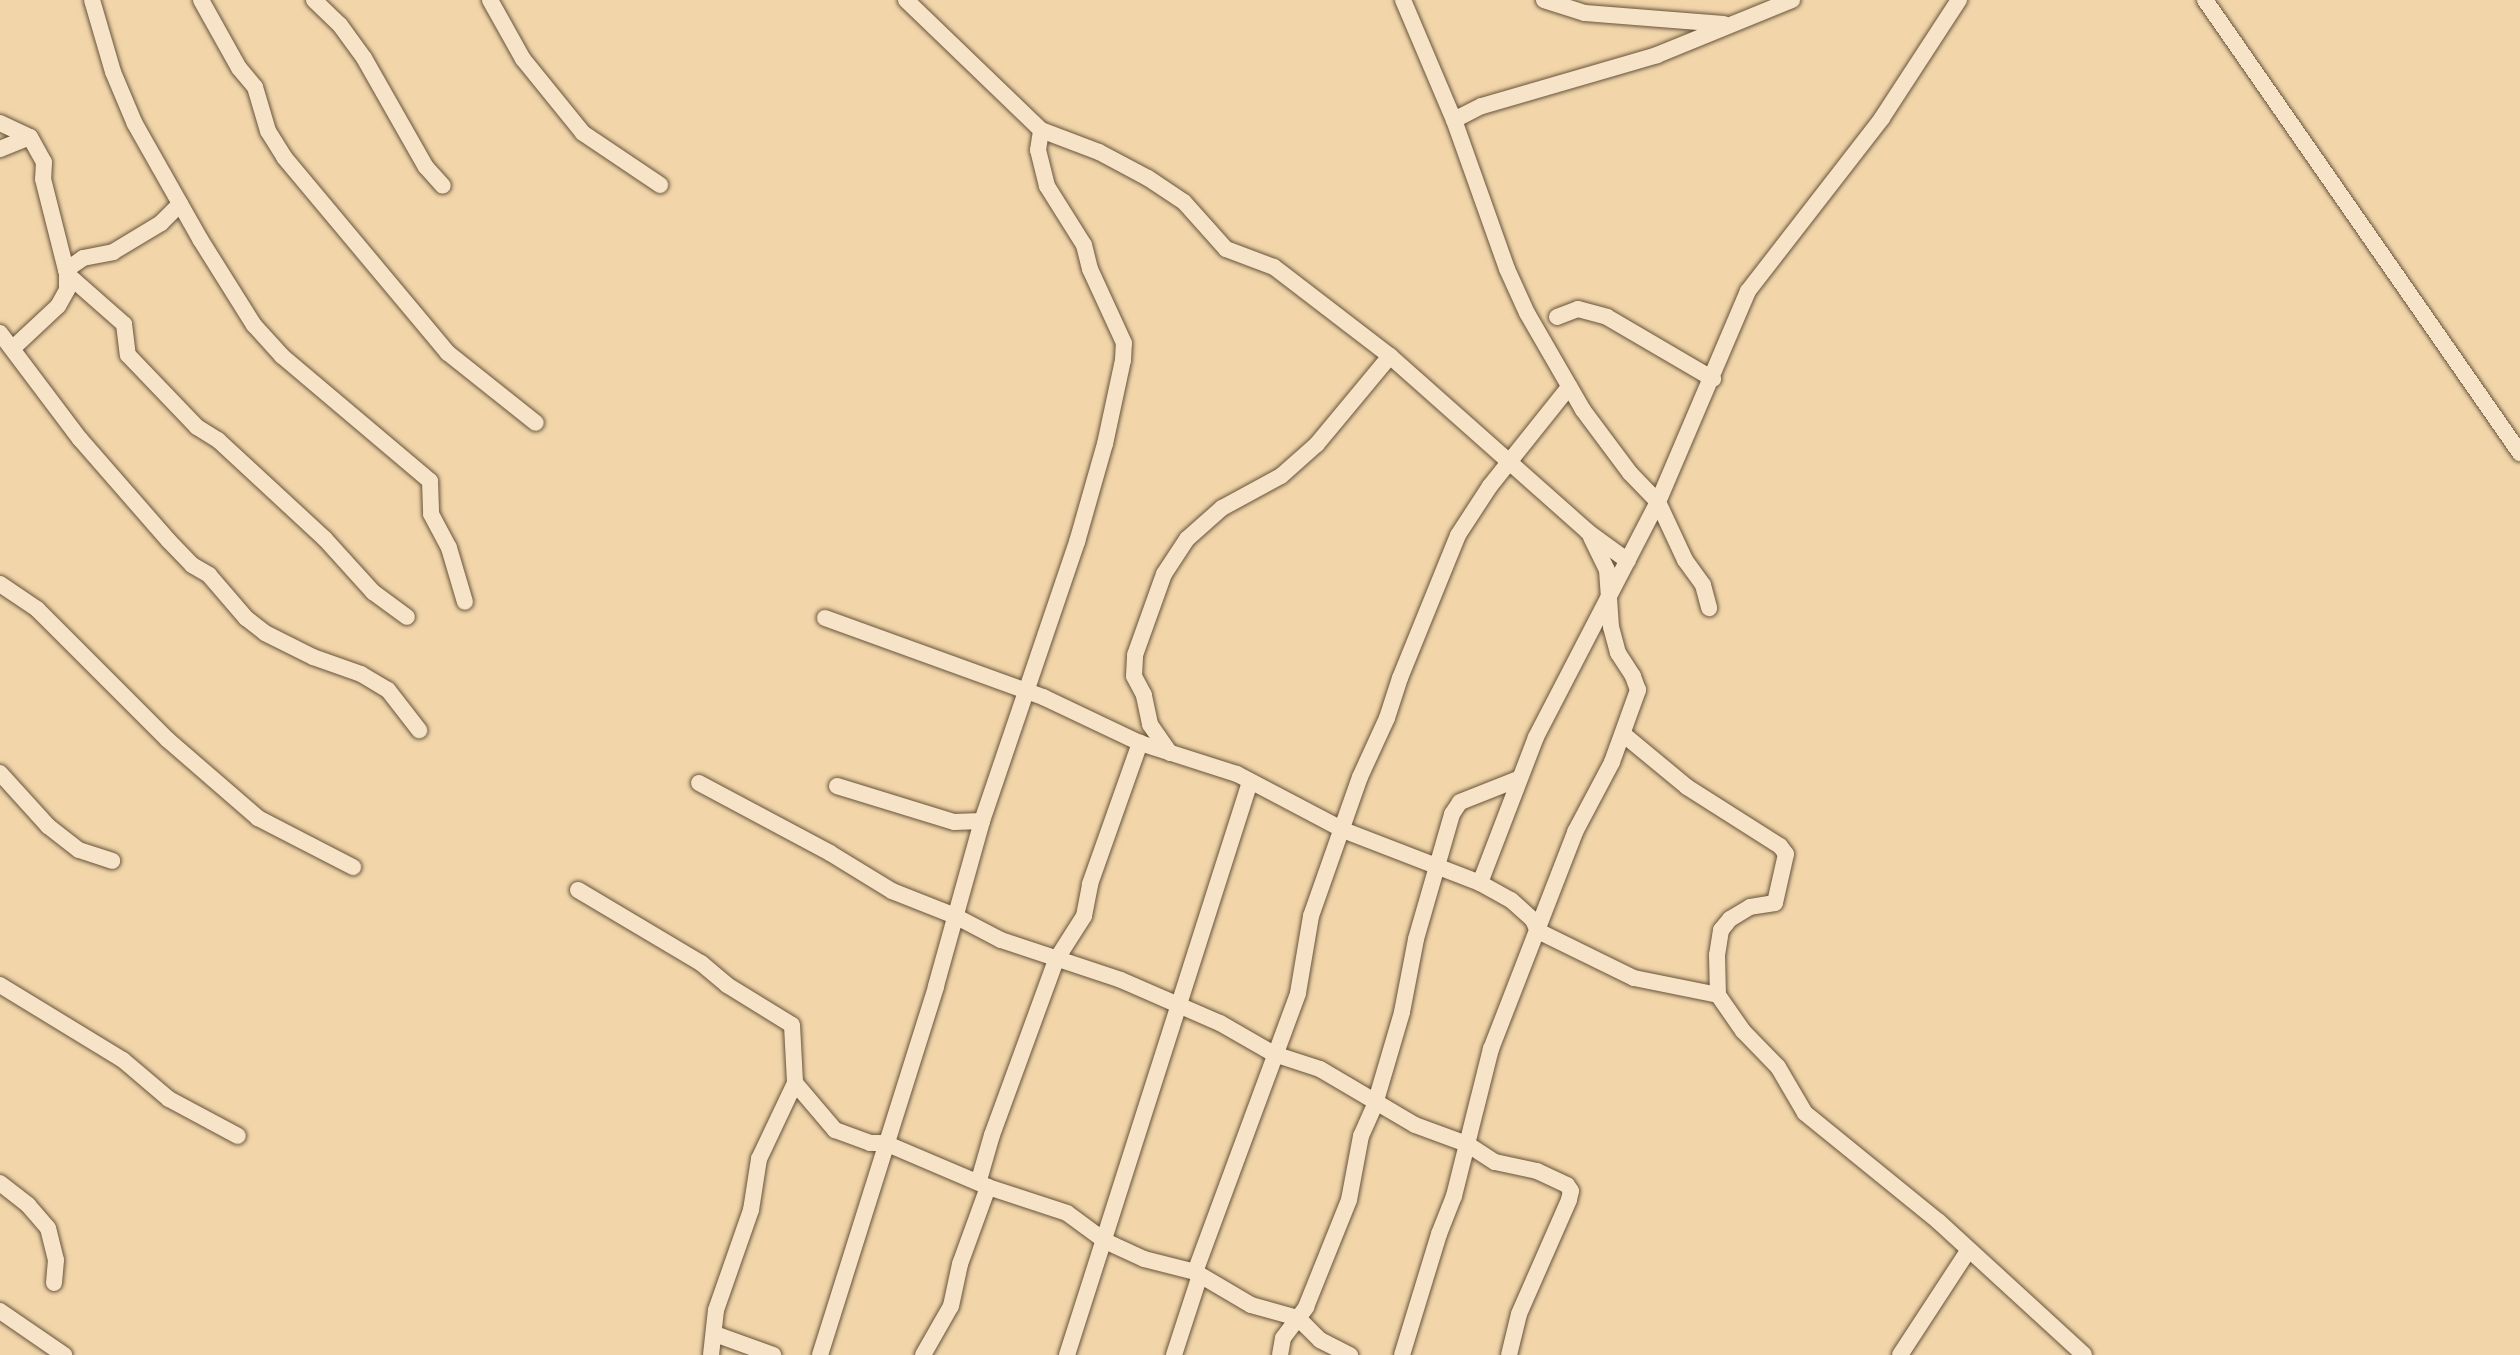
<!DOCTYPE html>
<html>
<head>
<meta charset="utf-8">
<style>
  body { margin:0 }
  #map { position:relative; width:2520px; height:1355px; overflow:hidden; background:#f2d6aa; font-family:"IM FELL DW Pica",serif }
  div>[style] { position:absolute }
  .roads { filter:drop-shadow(0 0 2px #67533b) drop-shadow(0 0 2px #67533b) }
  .minor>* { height:16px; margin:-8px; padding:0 8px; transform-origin:8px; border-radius:8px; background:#f7e4c8 }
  span { translate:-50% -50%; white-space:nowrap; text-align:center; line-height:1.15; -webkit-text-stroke:6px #f7e4c8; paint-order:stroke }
</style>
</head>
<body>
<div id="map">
  <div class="roads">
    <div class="minor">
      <div style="left:92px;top:0;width:75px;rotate:73.7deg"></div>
      <div style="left:113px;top:72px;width:56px;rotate:67.1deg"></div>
      <div style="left:135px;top:124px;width:132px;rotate:60.5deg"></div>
      <div style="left:200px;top:239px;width:102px;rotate:57.9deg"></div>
      <div style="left:254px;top:325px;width:42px;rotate:47.9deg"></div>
      <div style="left:282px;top:356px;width:194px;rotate:40.2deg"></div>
      <div style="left:430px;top:481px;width:33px;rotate:88deg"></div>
      <div style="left:431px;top:514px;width:38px;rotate:62deg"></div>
      <div style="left:449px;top:548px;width:56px;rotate:73.5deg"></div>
      <div style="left:201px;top:0;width:78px;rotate:60.8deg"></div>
      <div style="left:239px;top:68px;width:25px;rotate:50deg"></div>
      <div style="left:255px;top:87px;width:46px;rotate:73.5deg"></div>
      <div style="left:268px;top:131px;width:31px;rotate:58deg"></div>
      <div style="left:284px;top:157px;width:256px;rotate:50.1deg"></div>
      <div style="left:448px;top:353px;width:112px;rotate:38.5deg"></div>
      <div style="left:314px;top:0;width:36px;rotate:44deg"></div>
      <div style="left:340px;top:25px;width:41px;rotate:54deg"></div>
      <div style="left:364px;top:58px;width:125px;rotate:60.4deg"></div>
      <div style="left:426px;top:167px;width:25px;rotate:48deg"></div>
      <div style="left:490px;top:0;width:68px;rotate:60.8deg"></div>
      <div style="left:523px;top:59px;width:95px;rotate:51deg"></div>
      <div style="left:583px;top:133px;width:93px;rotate:34deg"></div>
      <div style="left:906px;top:0;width:187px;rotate:43.9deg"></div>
      <div style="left:1041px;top:130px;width:62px;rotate:20.8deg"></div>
      <div style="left:1099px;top:152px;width:55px;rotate:28deg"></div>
      <div style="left:1148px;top:178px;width:43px;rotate:33.7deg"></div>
      <div style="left:1184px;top:202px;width:63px;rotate:48.2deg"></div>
      <div style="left:1226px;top:249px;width:51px;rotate:20.6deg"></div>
      <div style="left:1274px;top:267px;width:146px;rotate:37.5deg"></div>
      <div style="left:1390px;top:356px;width:265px;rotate:41.6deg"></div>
      <div style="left:1588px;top:532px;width:49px;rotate:35.9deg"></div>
      <div style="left:1403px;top:0;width:130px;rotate:67deg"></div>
      <div style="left:1454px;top:120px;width:158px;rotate:70.4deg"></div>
      <div style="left:1507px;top:269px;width:48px;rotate:65.6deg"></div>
      <div style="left:1527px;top:313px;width:112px;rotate:60deg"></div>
      <div style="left:1583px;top:410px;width:79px;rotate:53.3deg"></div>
      <div style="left:1630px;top:473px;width:40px;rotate:46deg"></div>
      <div style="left:1658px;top:502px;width:64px;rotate:65deg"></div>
      <div style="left:1685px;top:560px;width:31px;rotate:54deg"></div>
      <div style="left:1703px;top:585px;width:24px;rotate:75deg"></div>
      <div style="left:1544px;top:0;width:43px;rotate:17.6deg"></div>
      <div style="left:1585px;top:13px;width:139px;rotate:4.5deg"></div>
      <div style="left:2205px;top:0;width:552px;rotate:55.19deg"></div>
      <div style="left:1454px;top:120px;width:31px;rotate:-27deg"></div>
      <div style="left:1482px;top:106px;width:182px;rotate:-16.2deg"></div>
      <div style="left:1657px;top:55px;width:146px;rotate:-22.2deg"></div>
      <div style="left:0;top:123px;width:33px;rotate:25deg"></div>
      <div style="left:30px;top:137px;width:29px;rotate:61deg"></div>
      <div style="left:44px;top:162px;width:17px;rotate:93deg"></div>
      <div style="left:43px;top:179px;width:98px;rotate:75.8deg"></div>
      <div style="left:67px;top:274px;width:16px;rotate:90deg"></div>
      <div style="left:67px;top:290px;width:18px;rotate:119deg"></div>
      <div style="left:58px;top:306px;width:62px;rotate:137deg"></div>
      <div style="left:0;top:149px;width:32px;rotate:-22deg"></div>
      <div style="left:66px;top:270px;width:21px;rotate:-35deg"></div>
      <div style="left:83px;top:258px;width:31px;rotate:-11deg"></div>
      <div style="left:113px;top:252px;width:56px;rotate:-31.1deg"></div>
      <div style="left:161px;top:223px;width:27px;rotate:-45deg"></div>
      <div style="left:67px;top:274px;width:76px;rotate:41.3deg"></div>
      <div style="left:124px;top:324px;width:31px;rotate:83deg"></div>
      <div style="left:128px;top:355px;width:100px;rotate:46.2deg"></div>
      <div style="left:197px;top:427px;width:25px;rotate:32deg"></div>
      <div style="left:218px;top:440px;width:146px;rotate:42.8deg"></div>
      <div style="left:325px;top:539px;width:72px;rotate:47.8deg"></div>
      <div style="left:373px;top:592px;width:42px;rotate:36.3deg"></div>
      <div style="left:1557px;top:317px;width:22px;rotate:-21deg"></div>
      <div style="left:1578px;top:309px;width:30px;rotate:15deg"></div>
      <div style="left:1607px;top:317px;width:123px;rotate:30.3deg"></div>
      <div style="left:0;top:333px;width:133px;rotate:53deg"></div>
      <div style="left:80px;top:439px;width:135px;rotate:48.9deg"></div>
      <div style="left:169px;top:541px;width:33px;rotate:46deg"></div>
      <div style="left:192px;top:565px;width:20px;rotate:30deg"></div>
      <div style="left:209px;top:575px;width:57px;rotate:49.3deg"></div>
      <div style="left:246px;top:618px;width:24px;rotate:38deg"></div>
      <div style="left:265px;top:633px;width:54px;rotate:26.6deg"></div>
      <div style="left:313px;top:657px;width:51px;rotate:19.5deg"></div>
      <div style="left:361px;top:674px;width:31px;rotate:31deg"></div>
      <div style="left:388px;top:690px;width:51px;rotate:52.2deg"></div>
      <div style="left:0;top:584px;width:45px;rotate:34deg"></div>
      <div style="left:37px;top:609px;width:185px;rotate:45deg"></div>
      <div style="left:168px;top:740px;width:119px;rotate:40.9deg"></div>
      <div style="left:258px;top:818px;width:107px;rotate:27.3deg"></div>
      <div style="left:825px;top:618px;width:232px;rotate:19.9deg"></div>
      <div style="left:1043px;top:697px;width:107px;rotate:25.4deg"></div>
      <div style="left:1140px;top:743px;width:102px;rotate:17.7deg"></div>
      <div style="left:1237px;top:774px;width:120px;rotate:27.8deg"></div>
      <div style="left:1343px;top:830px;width:147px;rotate:21.1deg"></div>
      <div style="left:1480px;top:883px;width:35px;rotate:29deg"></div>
      <div style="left:1511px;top:900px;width:30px;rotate:42deg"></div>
      <div style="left:1533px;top:920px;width:12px;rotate:66deg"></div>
      <div style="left:1538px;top:931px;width:107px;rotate:26.1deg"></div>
      <div style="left:1634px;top:978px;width:86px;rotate:11.4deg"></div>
      <div style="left:1718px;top:995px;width:44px;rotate:55.2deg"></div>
      <div style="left:1743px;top:1031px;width:50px;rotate:45.8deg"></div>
      <div style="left:1778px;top:1067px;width:53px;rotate:59.6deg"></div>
      <div style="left:1805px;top:1113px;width:171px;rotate:39.1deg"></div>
      <div style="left:1938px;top:1221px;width:198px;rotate:42.5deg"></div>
      <div style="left:1623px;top:734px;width:83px;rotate:39.6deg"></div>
      <div style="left:1687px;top:787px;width:110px;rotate:32.4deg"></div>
      <div style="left:1780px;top:846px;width:10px;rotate:53deg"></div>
      <div style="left:1786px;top:854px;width:50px;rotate:102.7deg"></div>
      <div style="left:1775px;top:903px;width:25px;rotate:171deg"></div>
      <div style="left:1750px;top:907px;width:23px;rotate:149deg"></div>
      <div style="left:1730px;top:919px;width:14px;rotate:129deg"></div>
      <div style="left:1721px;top:930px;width:25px;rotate:99deg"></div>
      <div style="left:1717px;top:955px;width:40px;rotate:88.6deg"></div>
      <div style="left:1170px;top:753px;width:35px;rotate:-125deg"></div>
      <div style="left:1150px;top:724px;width:30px;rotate:-102deg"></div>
      <div style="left:1144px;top:695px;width:21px;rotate:-118deg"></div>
      <div style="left:1134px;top:676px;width:21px;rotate:-87deg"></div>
      <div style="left:1135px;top:655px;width:86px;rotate:-70.3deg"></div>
      <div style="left:1164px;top:574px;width:42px;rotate:-56.7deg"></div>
      <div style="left:1187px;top:539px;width:47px;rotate:-41.5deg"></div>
      <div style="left:1222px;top:508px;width:67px;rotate:-28.5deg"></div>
      <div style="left:1281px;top:476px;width:48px;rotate:-41.6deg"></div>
      <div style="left:1317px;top:444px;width:114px;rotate:-50.3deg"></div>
      <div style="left:0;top:773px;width:72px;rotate:47.8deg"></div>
      <div style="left:48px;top:826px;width:39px;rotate:38deg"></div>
      <div style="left:79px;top:850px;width:35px;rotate:18deg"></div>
      <div style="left:699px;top:783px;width:149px;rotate:28.1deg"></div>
      <div style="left:830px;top:853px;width:73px;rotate:31.5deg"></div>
      <div style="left:892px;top:891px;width:68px;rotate:21.6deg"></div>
      <div style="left:955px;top:916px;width:52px;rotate:27.6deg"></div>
      <div style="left:1001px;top:940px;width:126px;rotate:18.4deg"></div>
      <div style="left:1121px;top:980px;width:108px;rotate:23.5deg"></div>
      <div style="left:1220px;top:1023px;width:62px;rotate:29.9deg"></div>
      <div style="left:1274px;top:1054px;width:48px;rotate:18.1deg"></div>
      <div style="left:1320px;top:1069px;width:110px;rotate:30.5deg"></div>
      <div style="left:1415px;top:1125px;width:55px;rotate:20.1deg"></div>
      <div style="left:1467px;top:1144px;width:33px;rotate:33deg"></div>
      <div style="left:1495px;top:1162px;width:43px;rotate:12.1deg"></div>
      <div style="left:1537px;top:1171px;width:33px;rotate:25deg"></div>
      <div style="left:1567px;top:1185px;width:7px;rotate:56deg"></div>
      <div style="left:1571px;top:1191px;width:9px;rotate:103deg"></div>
      <div style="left:1569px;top:1200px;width:124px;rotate:113.7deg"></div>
      <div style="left:1519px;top:1314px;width:42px;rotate:103.7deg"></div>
      <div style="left:837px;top:786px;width:122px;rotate:17.1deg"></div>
      <div style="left:954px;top:822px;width:28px;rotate:-2deg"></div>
      <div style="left:1480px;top:883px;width:156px;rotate:-69deg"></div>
      <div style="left:1536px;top:737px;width:265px;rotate:-62.6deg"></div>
      <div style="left:1658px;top:502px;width:229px;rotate:-66.9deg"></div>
      <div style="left:1748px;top:291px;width:219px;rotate:-52.2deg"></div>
      <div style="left:1882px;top:118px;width:141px;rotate:-56.9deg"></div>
      <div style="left:578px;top:890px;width:143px;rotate:30.7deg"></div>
      <div style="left:701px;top:963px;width:34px;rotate:40deg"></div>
      <div style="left:727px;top:985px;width:76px;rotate:31.6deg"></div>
      <div style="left:792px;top:1025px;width:58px;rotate:87deg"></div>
      <div style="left:795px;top:1083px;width:62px;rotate:49.6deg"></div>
      <div style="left:835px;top:1130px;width:37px;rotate:20deg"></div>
      <div style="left:870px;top:1143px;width:15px"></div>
      <div style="left:885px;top:1143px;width:112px;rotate:23.1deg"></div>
      <div style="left:988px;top:1187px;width:83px;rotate:18.2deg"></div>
      <div style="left:1067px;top:1213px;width:47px;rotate:36.4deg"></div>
      <div style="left:1105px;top:1241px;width:43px;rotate:24.8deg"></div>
      <div style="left:1144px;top:1259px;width:53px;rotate:14.3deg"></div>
      <div style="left:1195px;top:1272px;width:65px;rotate:30.5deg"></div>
      <div style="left:1251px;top:1305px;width:49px;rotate:15.5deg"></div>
      <div style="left:1298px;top:1318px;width:31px;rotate:45deg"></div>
      <div style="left:1320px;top:1340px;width:34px;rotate:27deg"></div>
      <div style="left:0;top:985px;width:144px;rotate:31.4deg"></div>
      <div style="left:123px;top:1060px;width:60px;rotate:40.3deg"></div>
      <div style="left:169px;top:1099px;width:78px;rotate:28.2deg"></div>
      <div style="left:979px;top:1180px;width:47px;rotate:-73.9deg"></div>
      <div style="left:992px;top:1135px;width:186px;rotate:-69.9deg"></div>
      <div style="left:1056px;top:960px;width:52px;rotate:-57.5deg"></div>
      <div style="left:1084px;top:916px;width:33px;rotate:-79deg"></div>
      <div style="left:1090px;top:884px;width:150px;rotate:-70.5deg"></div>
      <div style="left:0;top:1183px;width:36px;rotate:38deg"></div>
      <div style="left:28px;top:1205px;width:30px;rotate:49deg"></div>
      <div style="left:48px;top:1228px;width:33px;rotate:76deg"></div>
      <div style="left:56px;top:1260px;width:23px;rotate:95deg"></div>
      <div style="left:1195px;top:1272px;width:297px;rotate:-69.7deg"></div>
      <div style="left:1298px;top:993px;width:78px;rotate:-80.4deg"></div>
      <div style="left:1311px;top:916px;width:147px;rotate:-70.6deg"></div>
      <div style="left:1360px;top:777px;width:65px;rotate:-65.4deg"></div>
      <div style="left:1387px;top:718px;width:42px;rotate:-72deg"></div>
      <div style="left:1400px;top:678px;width:154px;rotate:-67.9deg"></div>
      <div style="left:1458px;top:535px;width:59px;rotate:-56.9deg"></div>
      <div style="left:1490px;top:486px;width:127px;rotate:-51.4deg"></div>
      <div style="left:0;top:1311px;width:78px;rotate:34.5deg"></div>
      <div style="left:715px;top:1334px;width:62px;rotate:19.9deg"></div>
      <div style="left:711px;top:1355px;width:45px;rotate:-83.7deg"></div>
      <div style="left:716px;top:1310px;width:106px;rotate:-70.7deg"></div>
      <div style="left:751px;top:1210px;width:52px;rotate:-81.1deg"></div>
      <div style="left:759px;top:1159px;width:84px;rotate:-64.7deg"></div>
      <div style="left:820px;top:1355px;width:387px;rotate:-72.5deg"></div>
      <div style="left:936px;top:986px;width:171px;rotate:-74.4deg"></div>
      <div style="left:982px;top:821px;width:295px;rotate:-71.2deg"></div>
      <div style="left:1077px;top:542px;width:102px;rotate:-74.1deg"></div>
      <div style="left:1105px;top:444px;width:86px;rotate:-77.9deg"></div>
      <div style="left:1123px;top:360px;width:17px;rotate:-87deg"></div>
      <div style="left:1124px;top:343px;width:81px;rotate:-114.7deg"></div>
      <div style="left:1090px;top:269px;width:25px;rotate:-104deg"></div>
      <div style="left:1084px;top:245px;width:70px;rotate:-122.1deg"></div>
      <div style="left:1047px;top:186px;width:37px;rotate:-104deg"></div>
      <div style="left:1038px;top:150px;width:20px;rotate:-81deg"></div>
      <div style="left:923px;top:1355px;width:56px;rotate:-60.3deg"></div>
      <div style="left:951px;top:1306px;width:43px;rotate:-77.9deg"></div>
      <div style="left:960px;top:1264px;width:82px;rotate:-70deg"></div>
      <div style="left:1067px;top:1355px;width:602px;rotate:-72.29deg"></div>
      <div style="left:1174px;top:1355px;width:84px;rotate:-72deg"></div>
      <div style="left:1280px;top:1355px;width:17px;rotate:-80deg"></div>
      <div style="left:1283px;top:1338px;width:39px;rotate:-53deg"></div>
      <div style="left:1306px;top:1307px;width:115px;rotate:-68.1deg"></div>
      <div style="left:1349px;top:1200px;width:65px;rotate:-79.4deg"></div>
      <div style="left:1361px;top:1136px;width:35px;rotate:-66deg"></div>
      <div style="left:1375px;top:1104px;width:96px;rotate:-73.6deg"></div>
      <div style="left:1402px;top:1012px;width:74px;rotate:-79.1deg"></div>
      <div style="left:1416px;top:939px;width:130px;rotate:-73.9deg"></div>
      <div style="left:1452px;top:814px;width:14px;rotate:-56deg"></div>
      <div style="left:1460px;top:802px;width:62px;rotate:-21.6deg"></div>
      <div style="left:1402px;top:1355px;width:127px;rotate:-73deg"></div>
      <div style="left:1439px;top:1234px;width:41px;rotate:-68.5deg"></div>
      <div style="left:1454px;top:1196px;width:152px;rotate:-75.9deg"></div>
      <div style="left:1491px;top:1049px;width:233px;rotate:-68.8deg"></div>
      <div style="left:1575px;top:832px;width:79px;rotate:-62.1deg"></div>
      <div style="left:1612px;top:762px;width:77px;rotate:-70.1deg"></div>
      <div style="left:1638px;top:690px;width:15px;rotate:-110deg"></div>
      <div style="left:1633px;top:676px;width:27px;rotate:-123deg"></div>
      <div style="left:1618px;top:653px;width:27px;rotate:-105deg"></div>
      <div style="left:1611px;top:627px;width:57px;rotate:-94deg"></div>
      <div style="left:1607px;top:570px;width:37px;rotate:-116deg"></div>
      <div style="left:1900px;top:1355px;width:124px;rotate:-56.8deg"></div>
    </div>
  </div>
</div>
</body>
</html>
